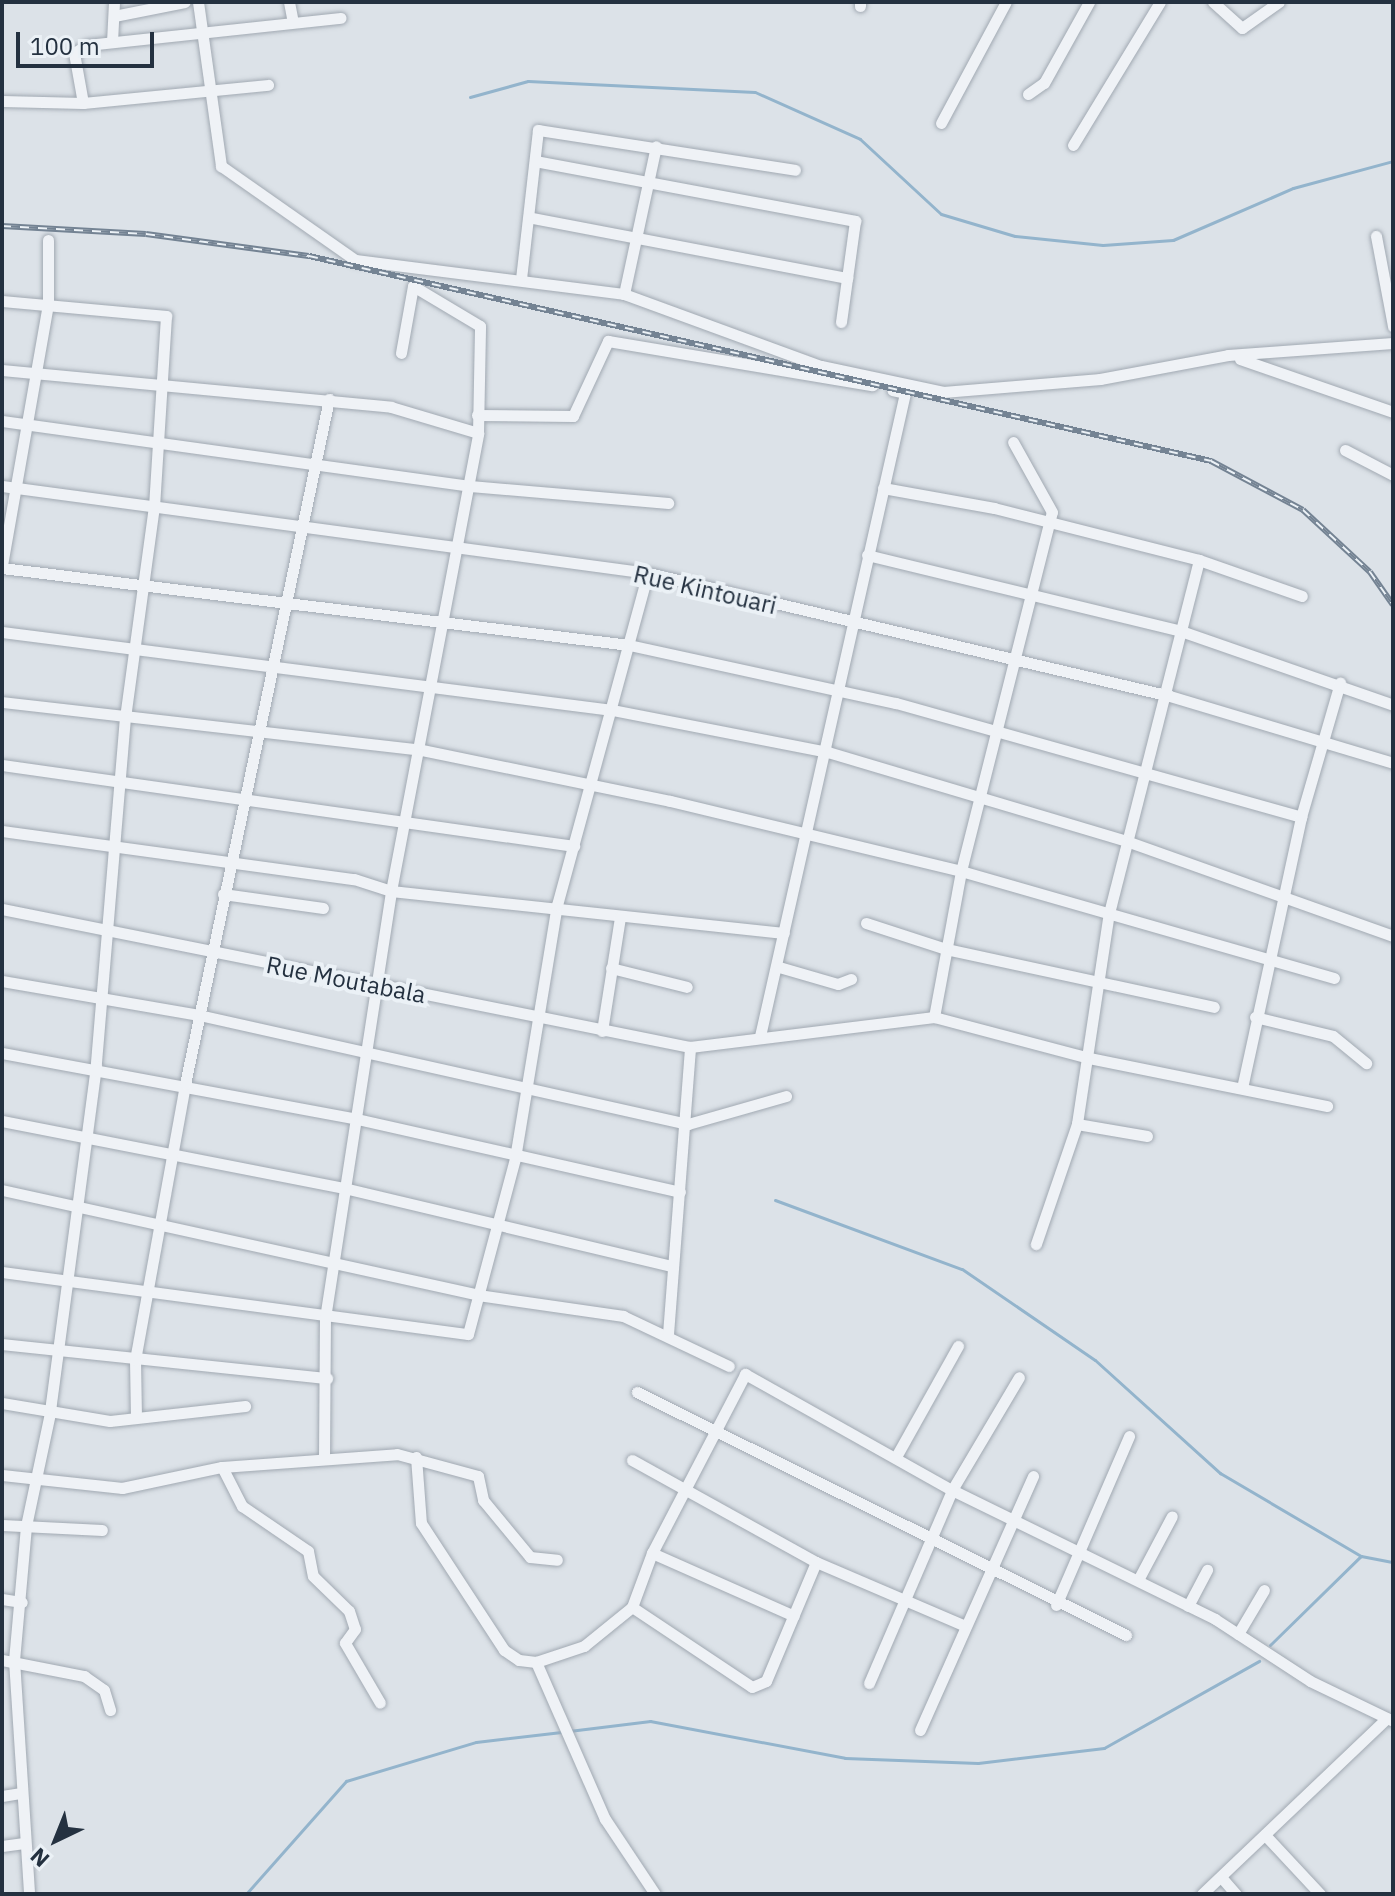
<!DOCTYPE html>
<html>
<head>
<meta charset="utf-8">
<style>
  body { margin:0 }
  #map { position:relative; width:1395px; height:1896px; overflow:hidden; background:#dce2e8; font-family:"IBM Plex Sans",sans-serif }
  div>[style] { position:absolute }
  .stream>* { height:3px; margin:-1.5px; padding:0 1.5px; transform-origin:1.5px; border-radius:1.5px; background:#93b4cc }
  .roads { filter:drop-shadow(0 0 2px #a1a9b2) drop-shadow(0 0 2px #a1a9b2) }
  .street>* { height:11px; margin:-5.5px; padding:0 5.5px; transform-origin:5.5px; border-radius:5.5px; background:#eff2f6 }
  .rail>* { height:6px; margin-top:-3px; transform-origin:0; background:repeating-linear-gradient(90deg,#ebf1f6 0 9px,#748393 0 18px); box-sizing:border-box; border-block:2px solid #748393 }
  span { translate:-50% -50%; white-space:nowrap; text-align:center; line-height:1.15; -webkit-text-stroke:8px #ebf1f6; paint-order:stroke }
  .street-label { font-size:24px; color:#243140 }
  .frame { position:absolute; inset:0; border:4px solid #243140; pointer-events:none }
  .north { position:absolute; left:16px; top:1800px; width:80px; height:80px; -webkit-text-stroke:6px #ebf1f6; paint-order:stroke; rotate:223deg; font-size:22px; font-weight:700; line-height:32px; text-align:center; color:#243140 }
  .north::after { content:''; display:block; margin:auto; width:28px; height:36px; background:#243140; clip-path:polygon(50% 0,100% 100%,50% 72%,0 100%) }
  .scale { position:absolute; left:16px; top:32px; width:138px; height:36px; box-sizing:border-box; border:4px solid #243140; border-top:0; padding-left:10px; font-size:24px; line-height:28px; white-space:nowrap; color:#243140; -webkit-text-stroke:6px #ebf1f6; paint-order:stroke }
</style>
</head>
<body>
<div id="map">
  <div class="stream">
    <div style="left:470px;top:97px;width:60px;rotate:-15.4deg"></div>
    <div style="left:528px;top:81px;width:227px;rotate:2.8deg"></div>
    <div style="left:755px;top:92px;width:115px;rotate:24.1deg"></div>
    <div style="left:860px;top:139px;width:110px;rotate:42.8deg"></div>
    <div style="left:941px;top:214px;width:77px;rotate:16.6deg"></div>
    <div style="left:1015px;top:236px;width:88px;rotate:5.8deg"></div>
    <div style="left:1103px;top:245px;width:70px;rotate:-4.1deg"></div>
    <div style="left:1173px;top:240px;width:131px;rotate:-23.4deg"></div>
    <div style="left:1293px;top:188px;width:104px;rotate:-15.1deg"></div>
    <div style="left:775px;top:1200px;width:199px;rotate:20.3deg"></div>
    <div style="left:962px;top:1269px;width:161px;rotate:34.4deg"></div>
    <div style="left:1095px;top:1360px;width:169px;rotate:42.1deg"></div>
    <div style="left:1220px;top:1473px;width:164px;rotate:30.5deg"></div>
    <div style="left:1270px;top:1645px;width:127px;rotate:-44.4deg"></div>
    <div style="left:1361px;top:1556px;width:33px;rotate:11deg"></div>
    <div style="left:569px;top:1731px;width:82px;rotate:-7deg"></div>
    <div style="left:650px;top:1721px;width:198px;rotate:10.7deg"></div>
    <div style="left:845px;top:1758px;width:133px;rotate:2.2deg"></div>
    <div style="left:978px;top:1763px;width:127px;rotate:-6.8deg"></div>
    <div style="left:1104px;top:1748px;width:178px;rotate:-29.3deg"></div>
    <div style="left:246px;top:1894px;width:151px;rotate:-48.5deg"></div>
    <div style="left:346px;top:1781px;width:136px;rotate:-16.7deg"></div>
    <div style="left:476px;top:1742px;width:86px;rotate:-6.7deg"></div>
  </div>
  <div class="roads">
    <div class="street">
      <div style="left:198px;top:2px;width:166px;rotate:82deg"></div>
      <div style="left:221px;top:166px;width:164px;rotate:35deg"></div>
      <div style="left:355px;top:260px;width:271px;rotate:7.2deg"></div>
      <div style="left:624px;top:294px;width:210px;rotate:20.1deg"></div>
      <div style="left:821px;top:366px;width:125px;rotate:12deg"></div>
      <div style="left:943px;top:392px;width:158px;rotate:-4.7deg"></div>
      <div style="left:1100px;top:379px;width:130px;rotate:-10.6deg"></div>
      <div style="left:1228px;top:355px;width:165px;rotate:-4.2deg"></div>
      <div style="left:289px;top:2px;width:20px;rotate:79deg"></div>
      <div style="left:860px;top:2px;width:4px;rotate:90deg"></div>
      <div style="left:1213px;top:2px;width:39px;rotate:42deg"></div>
      <div style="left:1242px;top:28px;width:45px;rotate:-35.1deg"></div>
      <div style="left:114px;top:16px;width:72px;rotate:-11.2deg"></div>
      <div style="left:112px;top:42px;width:40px;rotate:-87.1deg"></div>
      <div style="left:1028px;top:94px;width:19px;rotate:-35deg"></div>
      <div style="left:1044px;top:83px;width:93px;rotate:-60.9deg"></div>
      <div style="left:2px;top:101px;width:81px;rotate:1.4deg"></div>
      <div style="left:83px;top:103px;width:186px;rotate:-5.6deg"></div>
      <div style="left:83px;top:103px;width:51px;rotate:-100.2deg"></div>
      <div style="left:74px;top:53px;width:15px;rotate:-32deg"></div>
      <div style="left:87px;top:45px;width:255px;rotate:-6.1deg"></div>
      <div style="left:941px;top:123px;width:137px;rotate:-61.8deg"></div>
      <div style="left:1073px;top:145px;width:167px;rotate:-58.7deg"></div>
      <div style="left:535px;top:161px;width:326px;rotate:10.6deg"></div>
      <div style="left:855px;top:221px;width:102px;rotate:97.9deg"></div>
      <div style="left:532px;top:218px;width:321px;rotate:10.8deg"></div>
      <div style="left:1376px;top:236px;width:92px;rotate:79.3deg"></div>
      <div style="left:521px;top:279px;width:150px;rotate:-83.5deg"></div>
      <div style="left:538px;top:130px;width:260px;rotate:8.8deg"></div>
      <div style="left:624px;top:294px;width:151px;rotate:-77.8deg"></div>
      <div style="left:2px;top:301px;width:165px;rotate:5.2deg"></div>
      <div style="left:166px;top:316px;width:190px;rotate:93.6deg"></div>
      <div style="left:154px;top:506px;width:213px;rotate:97.8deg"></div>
      <div style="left:125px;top:717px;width:350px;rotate:94.8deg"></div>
      <div style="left:96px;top:1066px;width:350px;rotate:97.6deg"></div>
      <div style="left:50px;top:1413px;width:116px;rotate:102deg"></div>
      <div style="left:26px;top:1526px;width:135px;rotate:95.1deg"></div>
      <div style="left:14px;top:1660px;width:234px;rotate:86.3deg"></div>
      <div style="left:1240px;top:359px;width:162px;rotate:19.1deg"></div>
      <div style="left:2px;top:370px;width:391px;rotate:5.4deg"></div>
      <div style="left:391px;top:407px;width:91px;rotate:16.6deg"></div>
      <div style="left:477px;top:415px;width:96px;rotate:0.6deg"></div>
      <div style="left:573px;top:416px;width:83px;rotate:-65deg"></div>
      <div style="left:608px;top:341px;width:268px;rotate:9.5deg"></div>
      <div style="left:2px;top:421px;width:472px;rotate:7.9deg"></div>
      <div style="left:470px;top:486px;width:199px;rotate:4.9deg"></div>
      <div style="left:1345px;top:450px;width:54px;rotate:27.5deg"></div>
      <div style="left:2px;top:486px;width:652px;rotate:7.67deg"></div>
      <div style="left:648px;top:573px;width:536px;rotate:13.26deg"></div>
      <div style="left:1170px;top:696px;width:233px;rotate:16.7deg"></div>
      <div style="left:883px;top:488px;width:113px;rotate:10.2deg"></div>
      <div style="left:994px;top:508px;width:211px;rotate:14.2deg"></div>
      <div style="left:1199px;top:560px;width:363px;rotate:104.3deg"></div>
      <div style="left:1109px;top:912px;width:214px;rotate:98.6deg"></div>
      <div style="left:1077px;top:1124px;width:127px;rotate:108.9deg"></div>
      <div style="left:867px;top:555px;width:323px;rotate:13.6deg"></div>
      <div style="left:1181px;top:631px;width:225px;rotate:19.2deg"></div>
      <div style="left:1199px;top:560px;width:109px;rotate:19.3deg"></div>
      <div style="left:2px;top:565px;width:265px;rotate:-80deg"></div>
      <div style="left:48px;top:304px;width:64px;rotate:-90deg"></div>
      <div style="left:2px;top:568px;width:632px;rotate:7deg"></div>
      <div style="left:629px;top:645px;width:273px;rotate:12.3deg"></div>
      <div style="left:896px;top:703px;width:421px;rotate:15.7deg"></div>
      <div style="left:2px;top:632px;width:615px;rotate:7.29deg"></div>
      <div style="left:612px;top:710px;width:220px;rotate:11deg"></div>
      <div style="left:828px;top:752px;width:314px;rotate:16.6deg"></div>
      <div style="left:1129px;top:842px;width:280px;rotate:19.6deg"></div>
      <div style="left:2px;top:702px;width:418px;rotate:6.5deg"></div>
      <div style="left:417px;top:749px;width:258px;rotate:11.6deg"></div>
      <div style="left:670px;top:801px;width:299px;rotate:13.5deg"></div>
      <div style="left:961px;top:871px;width:388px;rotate:16deg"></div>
      <div style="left:2px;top:765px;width:578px;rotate:8.06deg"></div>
      <div style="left:2px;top:831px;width:355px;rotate:7.8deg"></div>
      <div style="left:354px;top:879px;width:39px;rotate:18deg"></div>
      <div style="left:391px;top:891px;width:395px;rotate:6.1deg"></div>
      <div style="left:223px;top:894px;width:101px;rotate:8deg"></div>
      <div style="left:2px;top:909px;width:702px;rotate:11.34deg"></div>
      <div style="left:690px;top:1047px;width:246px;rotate:-7deg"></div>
      <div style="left:934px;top:1017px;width:160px;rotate:14.8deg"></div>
      <div style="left:1089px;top:1058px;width:243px;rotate:11.4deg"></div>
      <div style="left:866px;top:923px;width:84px;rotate:18deg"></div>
      <div style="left:946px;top:949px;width:274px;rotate:12.2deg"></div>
      <div style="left:779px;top:967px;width:61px;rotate:16.1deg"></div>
      <div style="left:838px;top:984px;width:14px;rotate:-21deg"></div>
      <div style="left:611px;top:968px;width:78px;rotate:14deg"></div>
      <div style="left:2px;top:981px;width:200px;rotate:9.8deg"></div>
      <div style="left:199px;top:1015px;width:501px;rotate:12.57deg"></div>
      <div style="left:688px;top:1124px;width:102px;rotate:-15.9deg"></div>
      <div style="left:934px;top:1017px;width:148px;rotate:-79.5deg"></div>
      <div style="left:961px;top:871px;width:370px;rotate:-75.8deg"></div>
      <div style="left:1052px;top:512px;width:80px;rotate:-119.1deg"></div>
      <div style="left:1255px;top:1017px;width:80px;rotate:13.7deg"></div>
      <div style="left:1333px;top:1036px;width:43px;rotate:39.3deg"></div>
      <div style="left:602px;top:1031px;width:115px;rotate:-81deg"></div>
      <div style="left:760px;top:1036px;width:659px;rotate:-77.29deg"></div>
      <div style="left:905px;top:393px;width:13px;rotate:-167deg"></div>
      <div style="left:2px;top:1053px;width:361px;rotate:10.5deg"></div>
      <div style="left:357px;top:1119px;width:331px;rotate:12.7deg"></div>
      <div style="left:1242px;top:1088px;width:277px;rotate:-77.7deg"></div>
      <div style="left:1301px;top:817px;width:140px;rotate:-73.8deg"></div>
      <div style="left:2px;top:1121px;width:349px;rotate:11.1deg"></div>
      <div style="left:344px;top:1188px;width:337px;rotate:13.4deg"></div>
      <div style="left:1077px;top:1124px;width:71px;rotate:9.7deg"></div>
      <div style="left:2px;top:1190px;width:487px;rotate:12.4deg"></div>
      <div style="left:478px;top:1295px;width:147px;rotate:8.2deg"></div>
      <div style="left:623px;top:1316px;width:117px;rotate:25.3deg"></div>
      <div style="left:2px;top:1272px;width:470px;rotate:7.6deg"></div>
      <div style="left:468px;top:1334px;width:182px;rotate:-75deg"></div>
      <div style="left:515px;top:1158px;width:256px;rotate:-80.6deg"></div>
      <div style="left:557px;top:905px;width:344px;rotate:-74.7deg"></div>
      <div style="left:668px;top:1334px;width:288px;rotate:-85.6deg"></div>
      <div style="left:2px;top:1344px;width:327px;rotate:6deg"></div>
      <div style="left:637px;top:1392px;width:546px;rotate:26.42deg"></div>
      <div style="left:2px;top:1403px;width:109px;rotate:9.5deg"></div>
      <div style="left:110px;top:1421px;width:136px;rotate:-6.3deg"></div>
      <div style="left:136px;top:1417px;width:57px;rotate:-91deg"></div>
      <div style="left:135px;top:1360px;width:280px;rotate:-79.7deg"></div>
      <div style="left:185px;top:1084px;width:700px;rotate:-78.13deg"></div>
      <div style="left:897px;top:1455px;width:125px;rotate:-60.8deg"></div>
      <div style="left:416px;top:1457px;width:66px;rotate:85.7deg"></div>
      <div style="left:421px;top:1523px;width:152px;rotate:56.8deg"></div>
      <div style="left:504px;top:1650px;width:18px;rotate:34deg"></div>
      <div style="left:519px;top:1660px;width:17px;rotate:7deg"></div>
      <div style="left:536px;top:1662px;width:51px;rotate:-18.4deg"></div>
      <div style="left:584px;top:1646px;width:62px;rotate:-39.1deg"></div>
      <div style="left:632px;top:1607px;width:58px;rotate:-69.7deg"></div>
      <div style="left:652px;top:1553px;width:202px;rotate:-62.5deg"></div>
      <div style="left:745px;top:1374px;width:237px;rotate:29.3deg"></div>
      <div style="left:952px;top:1490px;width:293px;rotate:26.1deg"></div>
      <div style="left:1215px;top:1619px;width:113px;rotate:33.1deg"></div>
      <div style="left:1310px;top:1681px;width:92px;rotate:25.7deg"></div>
      <div style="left:324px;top:1458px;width:140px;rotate:-89.6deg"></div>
      <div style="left:325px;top:1318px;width:432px;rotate:-81.2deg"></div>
      <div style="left:391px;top:891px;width:466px;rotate:-79.2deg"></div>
      <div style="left:478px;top:433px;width:107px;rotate:-88.9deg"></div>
      <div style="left:480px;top:326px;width:78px;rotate:-149.2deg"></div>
      <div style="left:413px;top:286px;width:68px;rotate:100.2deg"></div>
      <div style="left:632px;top:1460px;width:210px;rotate:29deg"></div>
      <div style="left:816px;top:1562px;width:160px;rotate:23.2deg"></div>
      <div style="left:222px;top:1467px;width:44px;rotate:62.9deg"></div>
      <div style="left:242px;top:1506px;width:80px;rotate:34.3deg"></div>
      <div style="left:308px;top:1551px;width:25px;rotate:79deg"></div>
      <div style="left:313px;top:1576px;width:50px;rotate:44.2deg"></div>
      <div style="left:349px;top:1611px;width:19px;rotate:72deg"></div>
      <div style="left:355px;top:1629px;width:17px;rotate:126deg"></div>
      <div style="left:345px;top:1643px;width:69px;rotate:59.7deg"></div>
      <div style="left:2px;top:1475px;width:121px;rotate:6.2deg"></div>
      <div style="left:122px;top:1488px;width:102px;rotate:-11.9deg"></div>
      <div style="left:222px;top:1467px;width:175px;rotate:-4.2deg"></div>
      <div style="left:397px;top:1454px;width:84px;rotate:15.2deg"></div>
      <div style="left:478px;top:1476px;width:25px;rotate:78deg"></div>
      <div style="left:483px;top:1500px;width:74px;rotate:50.5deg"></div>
      <div style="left:530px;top:1557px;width:27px;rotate:6deg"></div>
      <div style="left:2px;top:1525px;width:100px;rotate:2.9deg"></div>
      <div style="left:652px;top:1553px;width:155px;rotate:23.9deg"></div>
      <div style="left:1138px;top:1580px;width:72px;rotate:-62deg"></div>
      <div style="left:2px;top:1599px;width:20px;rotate:9deg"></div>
      <div style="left:1056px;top:1605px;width:184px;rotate:-66.6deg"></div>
      <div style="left:1188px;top:1606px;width:41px;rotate:-62.2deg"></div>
      <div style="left:632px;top:1607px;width:144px;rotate:33.7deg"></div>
      <div style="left:752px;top:1687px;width:15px;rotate:-23deg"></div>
      <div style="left:766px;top:1681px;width:129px;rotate:-67.2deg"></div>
      <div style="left:1238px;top:1634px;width:51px;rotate:-59.4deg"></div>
      <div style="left:2px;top:1660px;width:84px;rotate:11deg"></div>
      <div style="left:84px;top:1676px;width:24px;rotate:35deg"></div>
      <div style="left:104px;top:1690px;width:21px;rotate:73deg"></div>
      <div style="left:536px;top:1662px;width:171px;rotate:66.3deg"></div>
      <div style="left:605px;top:1819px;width:90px;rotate:56.3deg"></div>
      <div style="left:869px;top:1683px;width:210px;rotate:-66.7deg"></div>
      <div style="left:952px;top:1490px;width:131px;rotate:-59.3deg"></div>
      <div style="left:920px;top:1730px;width:278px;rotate:-66deg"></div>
      <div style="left:2px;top:1796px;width:18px;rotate:-9deg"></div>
      <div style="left:1265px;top:1835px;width:81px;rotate:47deg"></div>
      <div style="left:2px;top:1846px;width:22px;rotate:-8deg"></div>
      <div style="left:1221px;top:1877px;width:23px;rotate:49deg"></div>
      <div style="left:1202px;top:1894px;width:255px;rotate:-43.6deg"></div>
    </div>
  </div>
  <div class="rail">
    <div style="left:2px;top:226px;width:144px;rotate:3.2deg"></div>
    <div style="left:146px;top:234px;width:164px;rotate:7.7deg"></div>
    <div style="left:309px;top:256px;width:925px;rotate:12.8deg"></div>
    <div style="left:1211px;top:461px;width:104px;rotate:28deg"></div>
    <div style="left:1303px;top:510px;width:91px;rotate:42.8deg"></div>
    <div style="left:1370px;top:572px;width:40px;rotate:55.1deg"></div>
  </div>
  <div class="street-label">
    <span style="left:705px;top:590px;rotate:13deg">Rue Kintouari</span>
    <span style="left:346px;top:980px;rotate:11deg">Rue Moutabala</span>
  </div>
  <div class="frame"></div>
  <div class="north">N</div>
  <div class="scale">100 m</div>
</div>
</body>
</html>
